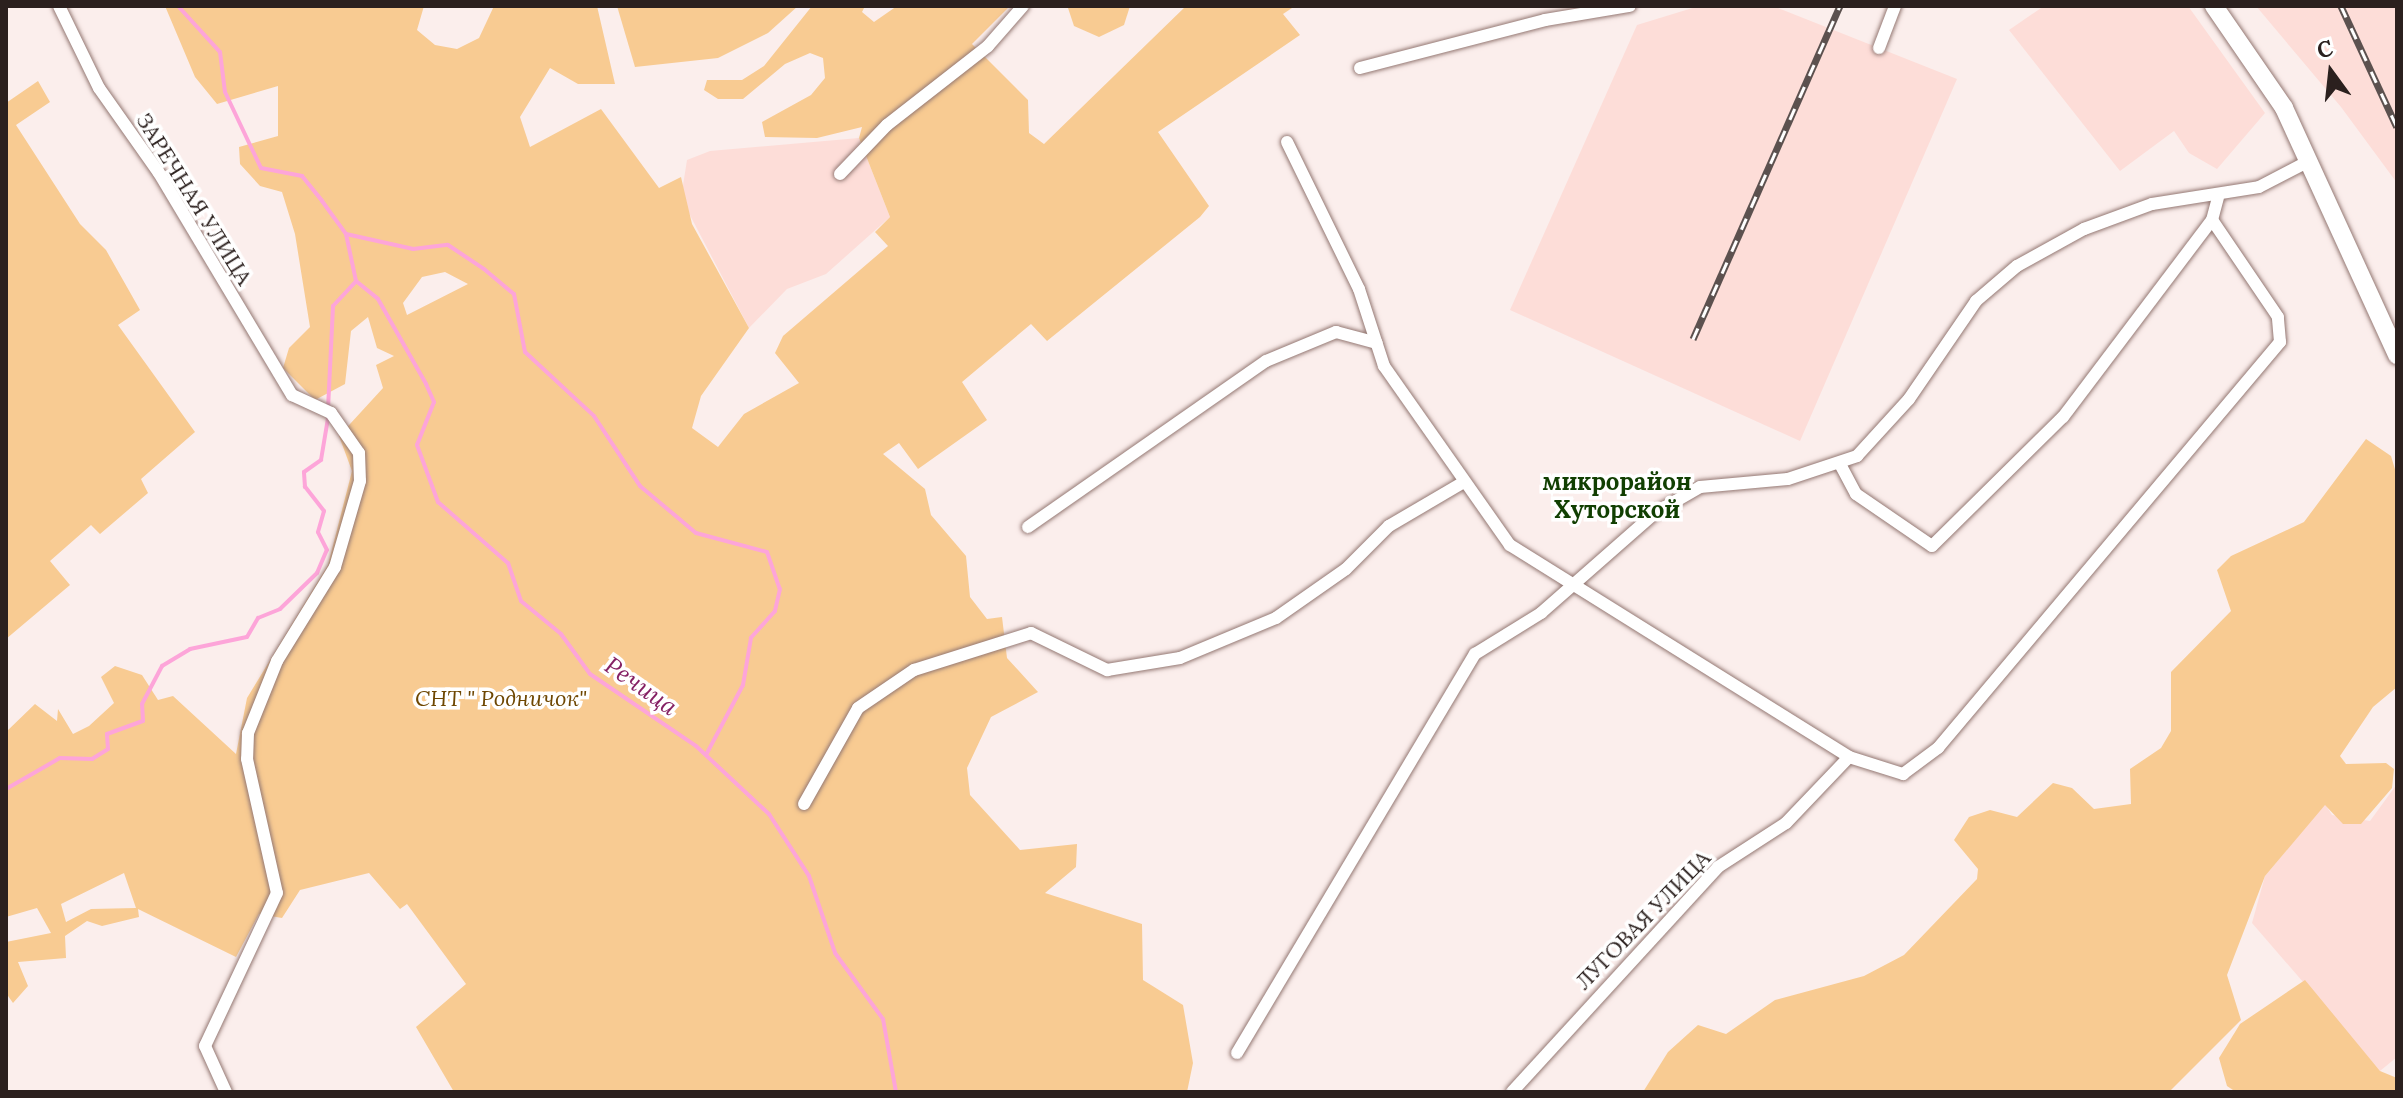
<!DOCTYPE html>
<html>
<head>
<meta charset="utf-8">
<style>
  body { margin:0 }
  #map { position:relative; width:2403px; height:1098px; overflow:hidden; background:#fbeeec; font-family:Lora,serif }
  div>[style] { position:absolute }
  .built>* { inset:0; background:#fdddd8 }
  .green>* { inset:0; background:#f8cb92 }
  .stream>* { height:4px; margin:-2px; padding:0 2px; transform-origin:2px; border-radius:2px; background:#fda5d9 }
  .roads { filter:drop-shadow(0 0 2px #947873) drop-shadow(0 0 2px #947873) }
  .street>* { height:12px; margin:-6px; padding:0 6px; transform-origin:6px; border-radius:6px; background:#fff }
  .secondary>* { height:18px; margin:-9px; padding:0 9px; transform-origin:9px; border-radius:9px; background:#fff }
  .rail>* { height:7px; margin-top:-3.5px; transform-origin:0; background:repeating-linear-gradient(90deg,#fff 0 12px,#5c514f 0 24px); box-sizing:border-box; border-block:2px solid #5c514f }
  span { translate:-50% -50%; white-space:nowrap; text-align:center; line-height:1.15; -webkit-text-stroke:7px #fff; paint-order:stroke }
  .street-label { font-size:22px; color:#2b201e }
  .park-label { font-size:22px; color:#6e4702; font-style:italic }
  .neighbourhood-label { font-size:24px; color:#113f02; font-weight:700 }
  .water-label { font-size:24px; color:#852164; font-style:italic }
  .frame { position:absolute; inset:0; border:8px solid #2b201e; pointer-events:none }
  .north { position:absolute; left:2291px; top:32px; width:80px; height:80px; -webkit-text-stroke:6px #fff; paint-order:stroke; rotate:345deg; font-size:22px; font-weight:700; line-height:32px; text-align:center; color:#2b201e }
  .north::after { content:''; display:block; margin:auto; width:28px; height:36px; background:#2b201e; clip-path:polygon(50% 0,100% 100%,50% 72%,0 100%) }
</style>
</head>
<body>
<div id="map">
  <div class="built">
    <div style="clip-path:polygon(1699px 6px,1773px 6px,1957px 79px,1800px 441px,1510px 310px,1637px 25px)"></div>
    <div style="clip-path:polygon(2044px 6px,2188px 6px,2265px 113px,2217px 169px,2189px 153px,2174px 131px,2120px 171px,2009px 30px)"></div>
    <div style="clip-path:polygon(2256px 6px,2397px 6px,2397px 183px,2341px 107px)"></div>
    <div style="clip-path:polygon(859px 138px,890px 217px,826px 274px,787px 289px,749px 328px,681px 198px,687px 160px,710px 151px)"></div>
    <div style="clip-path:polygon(2397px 784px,2397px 1057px,2380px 1071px,2252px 923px,2265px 876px,2325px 804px,2332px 815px,2370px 821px)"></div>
  </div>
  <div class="green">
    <div style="clip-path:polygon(evenodd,165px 6px,424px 6px,417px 30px,435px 45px,457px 49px,479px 38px,494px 6px,597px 6px,615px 84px,578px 84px,550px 68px,520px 117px,530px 147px,601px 109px,659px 188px,681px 177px,692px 224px,749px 328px,701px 396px,692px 428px,718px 447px,744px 414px,799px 383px,775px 353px,783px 336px,888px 246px,875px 232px,890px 217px,859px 138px,862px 127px,817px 138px,765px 137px,762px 122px,811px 95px,825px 78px,823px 58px,810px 53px,785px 64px,743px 99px,718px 99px,704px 90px,707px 80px,742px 80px,764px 66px,812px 6px,865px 6px,862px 12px,874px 22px,897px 6px,1010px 6px,972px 44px,1028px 100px,1029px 133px,1044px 144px,1186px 6px,1295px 6px,1283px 14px,1300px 35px,1158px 132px,1209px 206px,1200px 217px,1047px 341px,1031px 324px,962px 382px,987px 420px,918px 469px,899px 443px,883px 454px,925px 489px,931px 515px,966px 556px,970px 597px,987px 619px,1002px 617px,1007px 658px,1038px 692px,991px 717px,967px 768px,970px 795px,1020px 850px,1077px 844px,1076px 867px,1045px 893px,1142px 924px,1143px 980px,1183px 1005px,1193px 1063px,1187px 1092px,454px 1092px,416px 1027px,466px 984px,407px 904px,400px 909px,369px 873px,300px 890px,282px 918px,259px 914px,236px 957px,138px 909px,139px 917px,102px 926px,87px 921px,65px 936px,66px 958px,18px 962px,28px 986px,13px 1003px,6px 993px,6px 942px,51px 933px,37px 908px,6px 917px,6px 732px,35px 704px,57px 721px,58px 709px,73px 734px,89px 726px,114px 703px,101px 677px,115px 666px,142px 675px,158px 700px,173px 696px,236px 754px,247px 698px,328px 565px,352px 471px,339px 436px,383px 388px,376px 365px,394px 356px,377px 348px,368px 317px,351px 331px,345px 384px,315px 400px,283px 368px,289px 348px,310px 327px,295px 234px,282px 192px,260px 186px,240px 164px,239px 147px,278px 136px,278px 86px,217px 104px,195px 77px,165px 6px,445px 272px,468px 284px,407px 315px,403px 303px,422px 277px,445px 272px,165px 6px,124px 873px,136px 908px,91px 909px,66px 922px,61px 904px,124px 873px)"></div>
    <div style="clip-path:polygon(617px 6px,798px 6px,768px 33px,718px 58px,635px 67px)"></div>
    <div style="clip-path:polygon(1130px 6px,1124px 25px,1099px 37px,1074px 26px,1068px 8px)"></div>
    <div style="clip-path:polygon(38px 81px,50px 102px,16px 125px,80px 224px,106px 250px,140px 310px,118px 325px,195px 432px,141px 479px,148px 493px,100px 534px,91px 525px,50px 561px,70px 585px,6px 639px,6px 103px)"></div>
    <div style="clip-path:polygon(2366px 439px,2391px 456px,2397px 476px,2397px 687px,2373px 707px,2340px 756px,2346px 764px,2386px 763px,2394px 769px,2392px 788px,2361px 824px,2343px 824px,2325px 805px,2265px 876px,2227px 975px,2241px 1020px,2169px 1092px,1643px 1092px,1668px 1052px,1698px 1025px,1726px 1034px,1775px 1000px,1864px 976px,1904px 955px,1977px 879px,1978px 869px,1954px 840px,1969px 817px,1990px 810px,2017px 817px,2053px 783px,2072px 788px,2094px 809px,2131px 804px,2130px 769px,2161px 748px,2171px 731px,2171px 672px,2231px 611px,2217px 570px,2231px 556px,2304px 522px)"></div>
    <div style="clip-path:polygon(2305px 980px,2380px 1071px,2397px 1078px,2397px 1092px,2236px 1092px,2227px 1086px,2219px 1058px,2240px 1024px)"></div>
  </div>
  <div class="stream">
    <div style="left:178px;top:6px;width:62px;rotate:47.6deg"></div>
    <div style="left:220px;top:52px;width:40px;rotate:82.9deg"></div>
    <div style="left:225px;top:92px;width:84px;rotate:64.7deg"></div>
    <div style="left:261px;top:168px;width:42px;rotate:11deg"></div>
    <div style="left:302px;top:176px;width:32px;rotate:51deg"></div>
    <div style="left:322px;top:201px;width:41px;rotate:54deg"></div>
    <div style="left:346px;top:234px;width:48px;rotate:78deg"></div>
    <div style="left:356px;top:281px;width:28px;rotate:39deg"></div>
    <div style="left:378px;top:299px;width:98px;rotate:60.5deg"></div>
    <div style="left:426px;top:384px;width:20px;rotate:66deg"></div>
    <div style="left:434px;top:402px;width:46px;rotate:111.6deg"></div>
    <div style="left:417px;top:445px;width:61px;rotate:69.8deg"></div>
    <div style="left:438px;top:502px;width:93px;rotate:41.1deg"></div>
    <div style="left:508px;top:563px;width:40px;rotate:71.1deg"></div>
    <div style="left:521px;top:601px;width:52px;rotate:39.5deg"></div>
    <div style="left:561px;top:634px;width:49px;rotate:54.1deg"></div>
    <div style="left:590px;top:674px;width:128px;rotate:34.2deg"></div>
    <div style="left:696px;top:746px;width:100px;rotate:43deg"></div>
    <div style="left:769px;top:814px;width:74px;rotate:57.2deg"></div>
    <div style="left:809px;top:876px;width:81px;rotate:71.3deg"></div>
    <div style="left:835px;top:953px;width:82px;rotate:54deg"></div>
    <div style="left:883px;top:1019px;width:74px;rotate:79.9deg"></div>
    <div style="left:346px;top:234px;width:69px;rotate:12.6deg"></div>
    <div style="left:413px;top:249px;width:35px;rotate:-7deg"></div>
    <div style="left:448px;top:245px;width:43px;rotate:33.7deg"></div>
    <div style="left:484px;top:269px;width:39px;rotate:40deg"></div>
    <div style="left:514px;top:294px;width:59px;rotate:79.3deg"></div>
    <div style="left:525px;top:352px;width:94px;rotate:42.8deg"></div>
    <div style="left:594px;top:416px;width:84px;rotate:56.7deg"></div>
    <div style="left:640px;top:486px;width:73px;rotate:40deg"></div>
    <div style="left:696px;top:533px;width:73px;rotate:15deg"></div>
    <div style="left:767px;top:552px;width:39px;rotate:71deg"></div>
    <div style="left:780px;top:589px;width:23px;rotate:103deg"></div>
    <div style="left:775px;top:611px;width:36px;rotate:132deg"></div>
    <div style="left:751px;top:638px;width:48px;rotate:99.7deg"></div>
    <div style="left:743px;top:685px;width:79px;rotate:117.9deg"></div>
    <div style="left:328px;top:409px;width:103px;rotate:-87.2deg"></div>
    <div style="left:333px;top:306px;width:34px;rotate:-47deg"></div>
    <div style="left:6px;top:789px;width:62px;rotate:-29.9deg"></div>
    <div style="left:60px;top:758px;width:32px;rotate:2deg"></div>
    <div style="left:92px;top:759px;width:19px;rotate:-32deg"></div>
    <div style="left:108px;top:749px;width:15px;rotate:-94deg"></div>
    <div style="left:107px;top:734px;width:38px;rotate:-20deg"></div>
    <div style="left:143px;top:721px;width:17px;rotate:-93deg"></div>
    <div style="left:142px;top:704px;width:43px;rotate:-62.2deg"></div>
    <div style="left:162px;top:666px;width:33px;rotate:-31deg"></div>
    <div style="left:190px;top:649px;width:58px;rotate:-11.9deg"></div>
    <div style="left:247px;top:637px;width:22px;rotate:-60deg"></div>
    <div style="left:258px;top:618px;width:24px;rotate:-22deg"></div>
    <div style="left:280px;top:609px;width:52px;rotate:-44.2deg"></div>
    <div style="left:317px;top:573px;width:25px;rotate:-67deg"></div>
    <div style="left:327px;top:550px;width:20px;rotate:-117deg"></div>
    <div style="left:318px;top:532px;width:22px;rotate:-74deg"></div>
    <div style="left:324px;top:511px;width:31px;rotate:-128deg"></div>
    <div style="left:305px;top:487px;width:15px;rotate:-94deg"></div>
    <div style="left:304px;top:472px;width:21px;rotate:-35deg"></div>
    <div style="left:321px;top:460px;width:43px;rotate:-80.5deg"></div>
  </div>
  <div class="roads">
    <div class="street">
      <div style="left:59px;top:6px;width:91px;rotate:64deg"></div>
      <div style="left:99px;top:88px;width:104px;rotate:54.8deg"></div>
      <div style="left:159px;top:173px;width:259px;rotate:59.1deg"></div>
      <div style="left:292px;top:395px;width:43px;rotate:24.8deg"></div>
      <div style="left:331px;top:413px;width:49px;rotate:55deg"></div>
      <div style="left:359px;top:453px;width:28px;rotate:88deg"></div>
      <div style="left:360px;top:481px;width:90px;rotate:106.2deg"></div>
      <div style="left:335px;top:567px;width:110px;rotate:121.7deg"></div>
      <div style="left:277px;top:661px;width:78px;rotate:111.9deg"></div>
      <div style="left:248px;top:733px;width:26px;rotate:92deg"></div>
      <div style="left:247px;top:759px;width:137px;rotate:77.4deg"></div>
      <div style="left:277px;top:893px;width:169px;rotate:115.2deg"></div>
      <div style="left:205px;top:1046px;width:51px;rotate:65.5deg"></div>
      <div style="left:1879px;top:48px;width:45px;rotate:-69.1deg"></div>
      <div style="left:1360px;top:68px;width:191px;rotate:-14.5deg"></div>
      <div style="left:1545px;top:20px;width:86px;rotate:-9.4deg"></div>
      <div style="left:1287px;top:142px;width:164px;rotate:63.9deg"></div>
      <div style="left:1359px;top:289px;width:81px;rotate:72deg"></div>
      <div style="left:1384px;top:366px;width:219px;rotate:54.9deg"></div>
      <div style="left:1510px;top:545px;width:400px;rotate:32deg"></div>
      <div style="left:1849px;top:757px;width:57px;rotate:17.5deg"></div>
      <div style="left:1903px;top:774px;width:44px;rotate:-36.6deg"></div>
      <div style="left:1938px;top:748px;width:531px;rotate:-49.89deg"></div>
      <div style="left:2280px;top:342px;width:25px;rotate:-95deg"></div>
      <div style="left:2278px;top:317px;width:117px;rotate:-124.2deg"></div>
      <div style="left:2212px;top:220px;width:23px;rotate:-75deg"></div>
      <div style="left:840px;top:174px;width:68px;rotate:-46.2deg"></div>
      <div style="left:887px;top:125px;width:128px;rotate:-38deg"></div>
      <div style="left:988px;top:46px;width:53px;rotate:-48.8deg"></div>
      <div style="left:1840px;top:464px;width:34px;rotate:62deg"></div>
      <div style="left:1856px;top:494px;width:92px;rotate:34.4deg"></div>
      <div style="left:1932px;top:546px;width:184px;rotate:-44.6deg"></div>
      <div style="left:2063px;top:417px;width:247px;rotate:-52.9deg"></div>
      <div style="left:1028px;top:527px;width:290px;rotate:-34.9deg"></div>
      <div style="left:1266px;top:361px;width:76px;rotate:-22.5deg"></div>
      <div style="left:1336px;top:332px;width:42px;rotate:15deg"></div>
      <div style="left:804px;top:804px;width:110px;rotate:-60.6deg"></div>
      <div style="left:858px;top:708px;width:68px;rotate:-34.2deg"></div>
      <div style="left:914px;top:670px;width:123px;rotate:-17.5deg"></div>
      <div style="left:1031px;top:633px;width:85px;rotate:26deg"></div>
      <div style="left:1107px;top:670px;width:74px;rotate:-9.3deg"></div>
      <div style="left:1180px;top:658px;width:104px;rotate:-22.6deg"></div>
      <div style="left:1276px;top:618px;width:85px;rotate:-35deg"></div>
      <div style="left:1346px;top:569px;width:61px;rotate:-45deg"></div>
      <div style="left:1389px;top:526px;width:87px;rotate:-30.4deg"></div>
      <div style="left:1237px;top:1053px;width:465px;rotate:-59.2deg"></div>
      <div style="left:1475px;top:654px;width:78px;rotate:-31.8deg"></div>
      <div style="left:1541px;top:613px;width:152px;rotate:-41.3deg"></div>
      <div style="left:1655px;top:513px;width:52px;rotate:-30deg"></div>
      <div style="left:1700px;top:487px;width:88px;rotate:-5.2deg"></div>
      <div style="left:1788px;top:479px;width:73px;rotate:-18.4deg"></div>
      <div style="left:1857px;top:456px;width:77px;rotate:-47.6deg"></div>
      <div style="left:1909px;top:399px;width:119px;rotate:-55.6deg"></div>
      <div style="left:1976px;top:301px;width:54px;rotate:-40.5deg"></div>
      <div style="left:2017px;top:266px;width:77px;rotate:-28.9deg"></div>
      <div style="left:2084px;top:229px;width:72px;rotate:-20.2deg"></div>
      <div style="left:2152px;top:204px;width:108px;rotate:-9deg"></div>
      <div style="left:2259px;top:187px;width:54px;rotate:-27.5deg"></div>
      <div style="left:1512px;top:1092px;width:305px;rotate:-47.5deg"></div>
      <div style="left:1718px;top:867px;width:81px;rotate:-32.9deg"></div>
      <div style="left:1786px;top:823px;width:91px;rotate:-46.3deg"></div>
    </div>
    <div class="secondary">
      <div style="left:2214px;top:6px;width:124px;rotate:55.5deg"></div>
      <div style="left:2284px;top:108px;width:272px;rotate:65.4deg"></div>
    </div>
  </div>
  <div class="rail">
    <div style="left:2341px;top:6px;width:133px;rotate:65.2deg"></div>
    <div style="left:1693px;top:339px;width:364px;rotate:-66.2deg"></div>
  </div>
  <div class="street-label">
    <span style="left:194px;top:199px;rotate:58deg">ЗАРЕЧНАЯ УЛИЦА</span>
    <span style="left:1643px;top:920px;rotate:-46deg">ЛУГОВАЯ УЛИЦА</span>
  </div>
  <div class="park-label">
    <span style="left:501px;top:699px">СНТ " Родничок"</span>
  </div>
  <div class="neighbourhood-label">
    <span style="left:1617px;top:496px">микрорайон<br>Хуторской</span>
  </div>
  <div class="water-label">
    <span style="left:641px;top:686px;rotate:35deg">Речица</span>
  </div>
  <div class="frame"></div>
  <div class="north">С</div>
</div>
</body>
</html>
